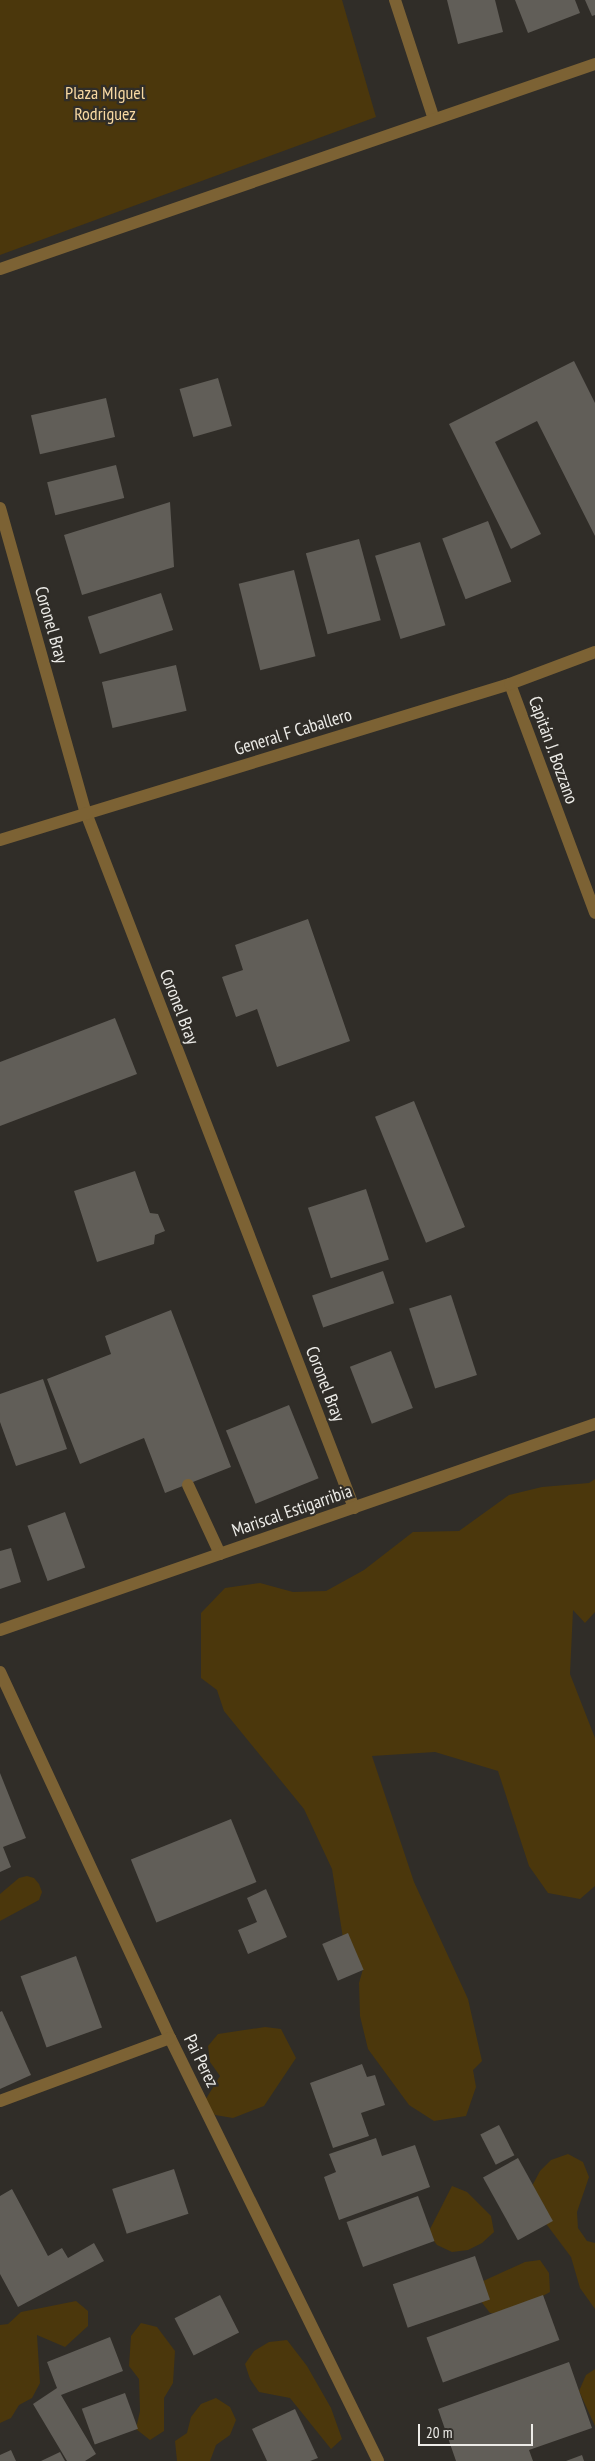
<!DOCTYPE html>
<html>
<head>
<meta charset="utf-8">
<style>
  body { margin:0 }
  #map { position:relative; width:595px; height:2461px; overflow:hidden; background:#302d28; font-family:"PT Sans Narrow",sans-serif }
  div>[style] { position:absolute }
  .green>* { inset:0; background:#4b370c }
  .building>* { inset:0; background:#615e58; transform-origin:0 0 }
  .service>* { height:12px; margin:-6px; padding:0 6px; transform-origin:6px; border-radius:6px; background:#7c6234 }
  .minor>* { height:12px; margin:-6px; padding:0 6px; transform-origin:6px; border-radius:6px; background:#7c6234 }
  .tertiary>* { height:12px; margin:-6px; padding:0 6px; transform-origin:6px; border-radius:6px; background:#7c6234 }
  span { translate:-50% -50%; white-space:nowrap; text-align:center; line-height:1.15; -webkit-text-stroke:4.5px #302d28; paint-order:stroke }
  .park-label { font-size:18px; color:#f7d8a2 }
  .street-label { font-size:18px; color:#edece8 }
  .scale { position:absolute; left:418px; top:2424px; width:115px; height:22px; box-sizing:border-box; border:2px solid #edece8; border-top:0; padding-left:6px; font-size:15px; line-height:18px; white-space:nowrap; color:#edece8; -webkit-text-stroke:4px #302d28; paint-order:stroke }
</style>
</head>
<body>
<div id="map">
  <div class="green">
    <div style="clip-path:polygon(0 0,342px 0,376px 117px,0 255px)"></div>
    <div style="clip-path:polygon(595px 1479px,595px 1612px,585px 1623px,573px 1610px,570px 1674px,595px 1738px,595px 1886px,580px 1899px,548px 1893px,529px 1866px,498px 1771px,435px 1752px,372px 1756px,414px 1882px,468px 1999px,482px 2061px,473px 2070px,476px 2087px,466px 2116px,434px 2121px,409px 2105px,368px 2049px,360px 2016px,359px 1983px,363px 1969px,343px 1938px,332px 1869px,304px 1809px,224px 1711px,217px 1690px,201px 1678px,201px 1613px,225px 1588px,260px 1583px,293px 1592px,326px 1591px,364px 1570px,413px 1532px,459px 1531px,509px 1495px,542px 1487px,589px 1483px)"></div>
    <div style="clip-path:polygon(27px 1876px,34px 1878px,39px 1884px,42px 1892px,39px 1900px,0 1921px,0 1894px,19px 1878px)"></div>
    <div style="clip-path:polygon(265px 2027px,281px 2029px,296px 2058px,264px 2106px,233px 2118px,215px 2115px,204px 2102px,220px 2076px,210px 2062px,208px 2046px,218px 2034px)"></div>
    <div style="clip-path:polygon(568px 2154px,583px 2162px,589px 2177px,577px 2212px,578px 2228px,587px 2241px,595px 2243px,595px 2309px,580px 2288px,571px 2257px,541px 2217px,532px 2186px,540px 2171px,551px 2160px)"></div>
    <div style="clip-path:polygon(452px 2186px,467px 2192px,491px 2216px,494px 2232px,482px 2243px,468px 2250px,452px 2252px,437px 2245px,428px 2233px)"></div>
    <div style="clip-path:polygon(540px 2260px,549px 2273px,550px 2292px,508px 2315px,490px 2313px,470px 2287px,525px 2262px)"></div>
    <div style="clip-path:polygon(76px 2301px,88px 2311px,88px 2326px,65px 2347px,37px 2335px,40px 2383px,32px 2398px,19px 2405px,11px 2418px,0 2423px,0 2325px,8px 2324px,21px 2312px)"></div>
    <div style="clip-path:polygon(141px 2323px,157px 2327px,175px 2351px,173px 2383px,164px 2398px,164px 2431px,150px 2440px,136px 2429px,140px 2411px,139px 2379px,129px 2366px,131px 2336px)"></div>
    <div style="clip-path:polygon(287px 2340px,307px 2366px,331px 2408px,342px 2439px,331px 2449px,290px 2398px,259px 2392px,250px 2379px,245px 2364px,254px 2351px,269px 2342px)"></div>
    <div style="clip-path:polygon(595px 2369px,595px 2426px,579px 2391px,586px 2375px)"></div>
    <div style="clip-path:polygon(216px 2398px,230px 2407px,236px 2420px,230px 2435px,216px 2445px,210px 2461px,177px 2461px,175px 2441px,187px 2433px,191px 2417px,201px 2404px)"></div>
  </div>
  <div class="building">
    <div style="clip-path:polygon(447px 0,495px 0,503px 32px,458px 44px)"></div>
    <div style="clip-path:polygon(515px 0,575px 0,580px 13px,528px 33px)"></div>
    <div style="clip-path:polygon(585px 0,595px 0,595px 15px,592px 16px)"></div>
    <div style="clip-path:polygon(574px 361px,595px 403px,595px 536px,537px 421px,495px 442px,541px 534px,511px 549px,449px 424px)"></div>
    <div style="left:218px;top:378px;width:50px;height:40px;rotate:74deg"></div>
    <div style="left:106px;top:398px;width:40px;height:77px;rotate:77deg"></div>
    <div style="left:116px;top:465px;width:34px;height:71px;rotate:76deg"></div>
    <div style="clip-path:polygon(170px 502px,174px 567px,82px 595px,64px 535px)"></div>
    <div style="left:488px;top:521px;width:65px;height:49px;rotate:69deg"></div>
    <div style="left:359px;top:539px;width:84px;height:55px;rotate:75deg"></div>
    <div style="left:420px;top:542px;width:87px;height:47px;rotate:73deg"></div>
    <div style="left:294px;top:570px;width:89px;height:57px;rotate:76deg"></div>
    <div style="left:161px;top:593px;width:39px;height:77px;rotate:72deg"></div>
    <div style="left:176px;top:665px;width:47px;height:76px;rotate:77deg"></div>
    <div style="clip-path:polygon(308px 919px,350px 1041px,277px 1067px,257px 1009px,236px 1017px,222px 977px,243px 970px,235px 945px)"></div>
    <div style="clip-path:polygon(115px 1018px,137px 1074px,0 1126px,0 1062px)"></div>
    <div style="left:414px;top:1101px;width:136px;height:42px;rotate:68deg"></div>
    <div style="clip-path:polygon(135px 1171px,150px 1213px,158px 1214px,165px 1231px,155px 1235px,154px 1244px,97px 1262px,74px 1191px)"></div>
    <div style="left:366px;top:1189px;width:74px;height:61px;rotate:72deg"></div>
    <div style="left:383px;top:1271px;width:34px;height:75px;rotate:71deg"></div>
    <div style="left:451px;top:1295px;width:84px;height:44px;rotate:72deg"></div>
    <div style="clip-path:polygon(171px 1310px,231px 1467px,165px 1493px,144px 1438px,80px 1464px,47px 1379px,111px 1354px,105px 1336px)"></div>
    <div style="left:391px;top:1351px;width:61px;height:44px;rotate:69deg"></div>
    <div style="clip-path:polygon(43px 1379px,67px 1449px,16px 1466px,0 1422px,0 1394px)"></div>
    <div style="left:289px;top:1405px;width:79px;height:68px;rotate:68deg"></div>
    <div style="left:65px;top:1512px;width:59px;height:40px;rotate:70deg"></div>
    <div style="clip-path:polygon(11px 1548px,21px 1582px,0 1589px,0 1551px)"></div>
    <div style="clip-path:polygon(0 1773px,26px 1838px,3px 1847px,11px 1867px,0 1872px)"></div>
    <div style="left:231px;top:1819px;width:68px;height:108px;rotate:68deg"></div>
    <div style="clip-path:polygon(266px 1889px,287px 1937px,248px 1954px,238px 1930px,257px 1922px,247px 1898px)"></div>
    <div style="left:348px;top:1933px;width:40px;height:28px;rotate:67deg"></div>
    <div style="left:76px;top:1956px;width:76px;height:59px;rotate:70deg"></div>
    <div style="clip-path:polygon(2px 2011px,31px 2075px,0 2089px,0 2012px)"></div>
    <div style="clip-path:polygon(362px 2064px,367px 2077px,375px 2075px,385px 2105px,361px 2113px,369px 2136px,333px 2148px,310px 2083px)"></div>
    <div style="left:499px;top:2125px;width:34px;height:21px;rotate:63deg"></div>
    <div style="clip-path:polygon(376px 2138px,382px 2156px,415px 2145px,430px 2187px,339px 2220px,324px 2177px,336px 2172px,329px 2154px)"></div>
    <div style="left:518px;top:2158px;width:72px;height:40px;rotate:61deg"></div>
    <div style="left:174px;top:2169px;width:47px;height:65px;rotate:72deg"></div>
    <div style="clip-path:polygon(12px 2189px,48px 2256px,62px 2248px,68px 2258px,94px 2243px,104px 2261px,18px 2307px,0 2274px,0 2196px)"></div>
    <div style="left:418px;top:2196px;width:48px;height:76px;rotate:70deg"></div>
    <div style="left:475px;top:2256px;width:46px;height:87px;rotate:71deg"></div>
    <div style="left:220px;top:2295px;width:42px;height:51px;rotate:63deg"></div>
    <div style="left:543px;top:2295px;width:48px;height:124px;rotate:70deg"></div>
    <div style="clip-path:polygon(110px 2337px,123px 2371px,61px 2395px,96px 2454px,85px 2461px,67px 2461px,33px 2404px,57px 2388px,47px 2362px)"></div>
    <div style="clip-path:polygon(569px 2362px,592px 2428px,529px 2450px,533px 2461px,456px 2461px,438px 2409px)"></div>
    <div style="left:125px;top:2393px;width:38px;height:46px;rotate:70deg"></div>
    <div style="clip-path:polygon(295px 2409px,318px 2458px,310px 2461px,267px 2461px,252px 2429px)"></div>
    <div style="clip-path:polygon(11px 2450px,16px 2461px,0 2461px,0 2455px)"></div>
    <div style="clip-path:polygon(60px 2452px,65px 2461px,41px 2461px)"></div>
    <div style="clip-path:polygon(582px 2455px,584px 2461px,566px 2461px)"></div>
  </div>
  <div class="service">
    <div style="left:188px;top:1485px;width:76px;rotate:65.1deg"></div>
  </div>
  <div class="minor">
    <div style="left:395px;top:0;width:125px;rotate:71.9deg"></div>
    <div style="left:0;top:269px;width:629px;rotate:-19.01deg"></div>
    <div style="left:0;top:508px;width:317px;rotate:74.3deg"></div>
    <div style="left:86px;top:813px;width:745px;rotate:68.91deg"></div>
    <div style="left:510px;top:684px;width:244px;rotate:69.6deg"></div>
    <div style="left:0;top:840px;width:533px;rotate:-17.01deg"></div>
    <div style="left:510px;top:684px;width:91px;rotate:-20.6deg"></div>
    <div style="left:0;top:1672px;width:404px;rotate:65.1deg"></div>
    <div style="left:170px;top:2038px;width:471px;rotate:63.8deg"></div>
    <div style="left:0;top:2101px;width:181px;rotate:-20.3deg"></div>
  </div>
  <div class="tertiary">
    <div style="left:0;top:1630px;width:630px;rotate:-19.1deg"></div>
  </div>
  <div class="park-label">
    <span style="left:105px;top:104px">Plaza MIguel<br>Rodriguez</span>
  </div>
  <div class="street-label">
    <span style="left:51px;top:625px;rotate:74deg">Coronel Bray</span>
    <span style="left:293px;top:732px;rotate:-17deg">General F Caballero</span>
    <span style="left:553px;top:750px;rotate:70deg">Capitán J. Bozzano</span>
    <span style="left:179px;top:1007px;rotate:69deg">Coronel Bray</span>
    <span style="left:325px;top:1384px;rotate:69deg">Coronel Bray</span>
    <span style="left:292px;top:1511px;rotate:-19deg">Mariscal Estigarribia</span>
    <span style="left:201px;top:2061px;rotate:64deg">Pai Perez</span>
  </div>
  <div class="scale">20 m</div>
</div>
</body>
</html>
